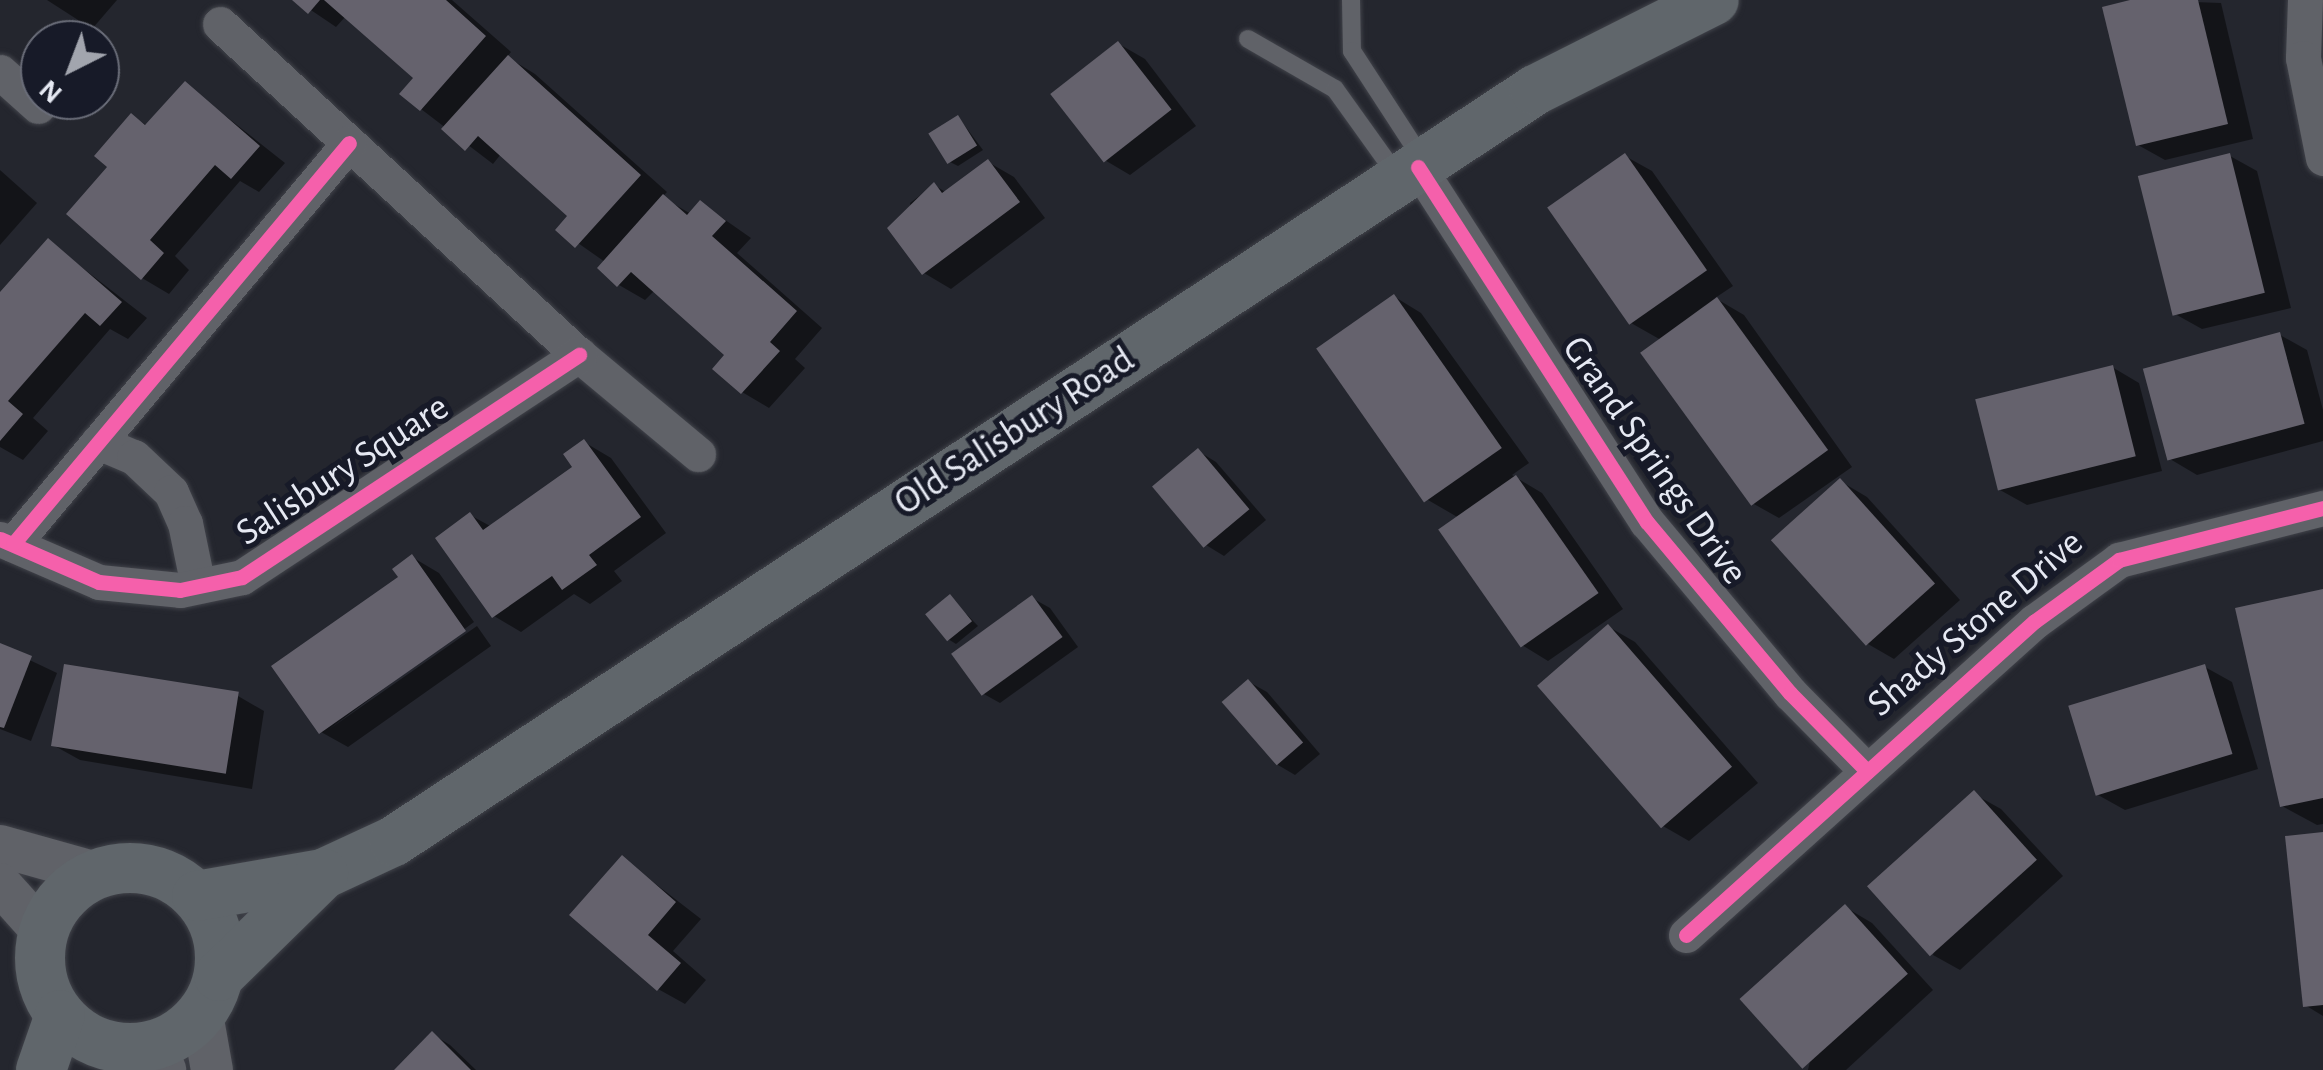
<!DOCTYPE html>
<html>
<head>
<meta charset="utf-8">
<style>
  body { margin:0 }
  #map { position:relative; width:2323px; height:1070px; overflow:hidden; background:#24262e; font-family:"Alegreya Sans",sans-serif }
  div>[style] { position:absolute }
  .shadow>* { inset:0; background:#0007 }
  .building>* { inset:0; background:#65626d; transform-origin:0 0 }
  .roads { filter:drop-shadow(0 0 2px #41434a) drop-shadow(0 0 2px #41434a) }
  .service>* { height:18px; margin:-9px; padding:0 9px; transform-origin:9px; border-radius:9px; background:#606268 }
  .minor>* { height:35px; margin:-17.5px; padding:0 17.5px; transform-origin:17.5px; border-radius:17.5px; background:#606268 }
  .tertiary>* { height:42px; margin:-21px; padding:0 21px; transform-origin:21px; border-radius:21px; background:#606268 }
  .secondary>* { height:50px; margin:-25px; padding:0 25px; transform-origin:25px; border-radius:25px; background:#60666b }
  .secondary>.ring { margin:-25px; padding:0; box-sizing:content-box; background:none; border:50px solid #60666b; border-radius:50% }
  .cycleway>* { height:15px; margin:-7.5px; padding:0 7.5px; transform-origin:7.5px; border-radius:7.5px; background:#f560ab }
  span { translate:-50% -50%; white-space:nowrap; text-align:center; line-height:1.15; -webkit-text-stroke:10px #171a28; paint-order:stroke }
  .street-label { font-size:38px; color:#e6e9f3 }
  .north { position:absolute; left:20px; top:20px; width:100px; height:100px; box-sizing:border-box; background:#171a28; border:2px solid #6a6d79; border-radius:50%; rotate:222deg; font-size:28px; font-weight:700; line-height:40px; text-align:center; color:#e6e9f3 }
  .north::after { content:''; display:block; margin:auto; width:35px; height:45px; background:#a2a5ae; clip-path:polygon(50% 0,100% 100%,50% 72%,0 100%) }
</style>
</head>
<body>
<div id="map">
  <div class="shadow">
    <div style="clip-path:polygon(47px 0,117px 0,92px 29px)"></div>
    <div style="clip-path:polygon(296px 0,452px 0,511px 52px,507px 57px,535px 74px,667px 192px,662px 197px,691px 214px,701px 203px,751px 238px,737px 253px,822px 328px,795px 359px,805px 368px,769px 408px,742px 392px,728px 355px,655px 290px,645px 300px,619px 285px,605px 262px,558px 229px,570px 216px,501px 154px,493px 164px,421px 109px,417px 78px,346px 16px,336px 27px)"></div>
    <div style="clip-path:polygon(2141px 0,2221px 3px,2253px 139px,2165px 160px,2138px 145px)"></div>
    <div style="clip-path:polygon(1119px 44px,1145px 59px,1196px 126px,1130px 175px,1103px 159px)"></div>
    <div style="clip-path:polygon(185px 84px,285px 163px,259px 192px,240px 181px,175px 256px,189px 270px,169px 294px,142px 278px,110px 167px,132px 116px,148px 126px)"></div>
    <div style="clip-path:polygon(959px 118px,983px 150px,958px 166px,950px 162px)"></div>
    <div style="clip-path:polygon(1625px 156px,1652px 171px,1733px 286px,1715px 298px,1744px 315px,1852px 467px,1779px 518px,1752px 503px,1661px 340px,1631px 323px)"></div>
    <div style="clip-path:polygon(2230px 156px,2257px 171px,2291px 308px,2202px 329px,2175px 314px)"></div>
    <div style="clip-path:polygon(988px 162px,1014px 177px,1045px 218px,951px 289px,924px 273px,910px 203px,934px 185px,947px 193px)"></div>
    <div style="clip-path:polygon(0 170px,37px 203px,0 245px)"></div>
    <div style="clip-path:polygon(48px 241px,147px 318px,128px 339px,110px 329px,33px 418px,48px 431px,23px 460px,0 447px,0 296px)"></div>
    <div style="clip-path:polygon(1395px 297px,1421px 313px,1529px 463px,1512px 475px,1542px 493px,1623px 609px,1548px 661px,1522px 645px,1459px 518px,1428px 500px)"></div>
    <div style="clip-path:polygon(2280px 335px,2307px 350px,2323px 410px,2323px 441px,2197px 475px,2170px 459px)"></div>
    <div style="clip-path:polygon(2112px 367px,2139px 383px,2162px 471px,2027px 505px,2000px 490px)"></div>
    <div style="clip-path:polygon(584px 442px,611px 458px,666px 533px,614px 571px,622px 581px,590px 604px,574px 594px,521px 632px,494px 616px,470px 515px,492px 527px,575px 468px)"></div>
    <div style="clip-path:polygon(1198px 451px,1216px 462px,1266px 520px,1224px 556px,1206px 545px)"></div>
    <div style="clip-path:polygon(1840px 481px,1867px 497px,1960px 600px,1894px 659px,1868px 644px)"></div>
    <div style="clip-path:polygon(412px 557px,439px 573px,474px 622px,328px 730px,477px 626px,491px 646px,348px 747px,321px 732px)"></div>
    <div style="clip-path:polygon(2323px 591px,2323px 824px,2317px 825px,2282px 806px)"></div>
    <div style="clip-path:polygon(950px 597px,978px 626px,956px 644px,948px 639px)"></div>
    <div style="clip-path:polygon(1032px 598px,1050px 608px,1078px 647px,1000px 703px,982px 693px)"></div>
    <div style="clip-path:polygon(1609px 627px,1635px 642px,1758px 783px,1689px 841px,1663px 826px)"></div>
    <div style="clip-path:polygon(0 646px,57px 673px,31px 741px,0 729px)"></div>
    <div style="clip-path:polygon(2205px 667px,2232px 682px,2258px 769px,2125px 810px,2098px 795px)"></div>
    <div style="clip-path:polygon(1249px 682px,1267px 692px,1320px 754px,1295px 775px,1278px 765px)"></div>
    <div style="clip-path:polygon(238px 696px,264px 711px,252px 789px,80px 760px,53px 745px)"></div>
    <div style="clip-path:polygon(1974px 794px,2001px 809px,2063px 876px,1960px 970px,1933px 955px)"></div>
    <div style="clip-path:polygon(2323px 835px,2323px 1016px,2305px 1005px)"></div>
    <div style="clip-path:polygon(622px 858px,701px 919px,673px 951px,706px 980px,685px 1004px,658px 989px)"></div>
    <div style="clip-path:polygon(1845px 907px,1872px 923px,1933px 990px,1846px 1070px,1808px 1070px)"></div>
    <div style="clip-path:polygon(432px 1034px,450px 1045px,476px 1070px,397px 1070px)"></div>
  </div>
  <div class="building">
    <div style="clip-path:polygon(292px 0,320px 0,308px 14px)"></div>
    <div style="clip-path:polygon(324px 0,446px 0,486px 36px,420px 111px,399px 94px,413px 78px)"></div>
    <div style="clip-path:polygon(2130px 0,2198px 0,2228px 124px,2136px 146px,2102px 7px)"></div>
    <div style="left:1118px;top:41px;width:87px;height:86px;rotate:52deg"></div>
    <div style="clip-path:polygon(508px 55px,641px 175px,575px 248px,555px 230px,567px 216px,478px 136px,465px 151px,441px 129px)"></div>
    <div style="clip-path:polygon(185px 81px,260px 146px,231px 179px,215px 165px,150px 240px,164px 253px,141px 280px,66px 214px,107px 167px,94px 156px,131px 113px,145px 125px)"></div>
    <div style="left:958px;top:115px;width:36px;height:35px;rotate:58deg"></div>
    <div style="left:1625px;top:153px;width:143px;height:95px;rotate:55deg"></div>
    <div style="left:2230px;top:153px;width:144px;height:95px;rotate:76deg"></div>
    <div style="clip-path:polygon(988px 159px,1020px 202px,922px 275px,887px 228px,934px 182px,942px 193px)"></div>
    <div style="clip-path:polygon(663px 194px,687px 215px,700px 200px,726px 221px,712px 236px,797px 311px,770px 342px,780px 351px,741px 394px,712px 369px,724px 355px,631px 272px,617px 287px,597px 268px)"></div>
    <div style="clip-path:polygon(48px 238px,122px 302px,100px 326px,85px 313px,8px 401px,23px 414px,0 441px,0 292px)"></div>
    <div style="left:1394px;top:294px;width:188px;height:95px;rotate:55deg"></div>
    <div style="left:1717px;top:297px;width:189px;height:95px;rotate:54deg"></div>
    <div style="left:2280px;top:332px;width:95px;height:142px;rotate:75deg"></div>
    <div style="left:2113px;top:365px;width:94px;height:142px;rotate:76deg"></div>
    <div style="clip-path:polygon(584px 439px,641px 517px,589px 555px,597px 565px,562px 590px,552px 576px,492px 618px,435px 538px,470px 512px,483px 530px,572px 467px,563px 454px)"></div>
    <div style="left:1198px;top:448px;width:80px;height:60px;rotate:50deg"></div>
    <div style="left:1516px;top:475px;width:144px;height:95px;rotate:55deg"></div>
    <div style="left:1840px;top:478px;width:142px;height:93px;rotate:48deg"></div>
    <div style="clip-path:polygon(412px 554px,466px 631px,319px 734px,271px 666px,398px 577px,392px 569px)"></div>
    <div style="clip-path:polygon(2323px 589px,2323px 798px,2280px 807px,2235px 608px)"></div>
    <div style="left:950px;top:594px;width:35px;height:32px;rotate:51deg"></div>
    <div style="left:1032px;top:595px;width:52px;height:100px;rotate:54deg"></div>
    <div style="left:1608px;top:624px;width:189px;height:94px;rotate:49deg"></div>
    <div style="clip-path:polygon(0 643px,32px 656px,4px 728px,0 727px)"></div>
    <div style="left:64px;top:664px;width:177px;height:83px;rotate:9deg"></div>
    <div style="left:2205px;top:664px;width:94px;height:143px;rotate:73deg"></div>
    <div style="left:1248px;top:679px;width:84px;height:35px;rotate:49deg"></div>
    <div style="left:1974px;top:790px;width:94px;height:144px;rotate:48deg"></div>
    <div style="clip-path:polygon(2323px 832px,2323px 1005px,2303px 1007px,2285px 836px)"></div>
    <div style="clip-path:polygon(622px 855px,676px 902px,648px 935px,681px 963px,657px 991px,569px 915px)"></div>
    <div style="left:1845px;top:904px;width:94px;height:142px;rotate:48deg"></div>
    <div style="clip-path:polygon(432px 1031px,471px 1070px,394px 1070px)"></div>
  </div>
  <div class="roads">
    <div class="service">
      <div style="left:1351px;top:0;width:51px;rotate:88.9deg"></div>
      <div style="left:1352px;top:51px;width:132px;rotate:57deg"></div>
      <div style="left:1248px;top:39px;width:100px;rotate:29.9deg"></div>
      <div style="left:1335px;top:89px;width:108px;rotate:54.4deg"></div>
    </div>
    <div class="minor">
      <div style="left:2305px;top:0;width:58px;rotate:92deg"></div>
      <div style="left:2303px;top:58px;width:102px;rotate:78.7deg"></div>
      <div style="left:220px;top:24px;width:488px;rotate:42.7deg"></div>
      <div style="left:579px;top:355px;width:155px;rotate:39.8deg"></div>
      <div style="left:0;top:72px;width:51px;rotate:41.8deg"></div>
      <div style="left:1418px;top:167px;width:422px;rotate:57.2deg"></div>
      <div style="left:1647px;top:522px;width:223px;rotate:50.1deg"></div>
      <div style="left:1790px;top:693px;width:110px;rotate:45.4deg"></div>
      <div style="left:98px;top:442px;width:39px;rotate:23deg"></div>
      <div style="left:134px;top:457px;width:51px;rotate:43.4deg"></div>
      <div style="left:171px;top:492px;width:34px;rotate:66deg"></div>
      <div style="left:185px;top:523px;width:64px;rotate:78.3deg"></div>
      <div style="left:0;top:539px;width:108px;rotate:23.5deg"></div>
      <div style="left:99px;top:582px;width:81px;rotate:5.6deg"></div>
      <div style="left:180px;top:590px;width:63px;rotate:-11.8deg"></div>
      <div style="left:242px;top:577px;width:404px;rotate:-33.4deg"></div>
      <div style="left:13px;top:544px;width:523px;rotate:-50.04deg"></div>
      <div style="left:1686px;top:935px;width:469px;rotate:-42deg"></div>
      <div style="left:2035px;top:621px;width:104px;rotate:-36deg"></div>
      <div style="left:2119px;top:560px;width:211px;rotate:-14.3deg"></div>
    </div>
    <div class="tertiary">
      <div style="left:0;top:846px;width:101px;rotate:15.6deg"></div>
      <div style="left:0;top:884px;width:64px;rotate:48.1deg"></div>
      <div style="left:202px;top:1014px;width:57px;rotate:79.9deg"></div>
      <div style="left:146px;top:1047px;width:30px;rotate:50deg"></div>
    </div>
    <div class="secondary">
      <div class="ring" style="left:40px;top:868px;width:130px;height:130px"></div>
      <div style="left:197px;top:896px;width:128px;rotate:-9.9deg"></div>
      <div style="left:323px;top:874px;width:78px;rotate:-24.9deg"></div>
      <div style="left:394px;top:841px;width:1366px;rotate:-33.35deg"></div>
      <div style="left:1535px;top:90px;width:200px;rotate:-26.7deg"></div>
      <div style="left:219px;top:976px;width:146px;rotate:-44.4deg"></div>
      <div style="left:41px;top:1070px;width:58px;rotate:-70.9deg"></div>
    </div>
  </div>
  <div class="cycleway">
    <div style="left:1418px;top:167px;width:422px;rotate:57.2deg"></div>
    <div style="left:1647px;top:522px;width:223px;rotate:50.1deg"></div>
    <div style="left:1790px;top:693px;width:110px;rotate:45.4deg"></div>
    <div style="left:0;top:539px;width:108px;rotate:23.5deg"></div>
    <div style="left:99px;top:582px;width:81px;rotate:5.6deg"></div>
    <div style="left:180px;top:590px;width:63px;rotate:-11.8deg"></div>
    <div style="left:242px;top:577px;width:404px;rotate:-33.4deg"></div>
    <div style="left:13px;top:544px;width:523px;rotate:-50.04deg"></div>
    <div style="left:1686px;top:935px;width:469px;rotate:-42deg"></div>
    <div style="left:2035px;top:621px;width:104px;rotate:-36deg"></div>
    <div style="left:2119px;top:560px;width:211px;rotate:-14.3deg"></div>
  </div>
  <div class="street-label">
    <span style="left:1015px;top:432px;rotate:-33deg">Old Salisbury Road</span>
    <span style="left:1654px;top:461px;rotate:55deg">Grand Springs Drive</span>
    <span style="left:343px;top:471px;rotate:-33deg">Salisbury Square</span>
    <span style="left:1976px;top:624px;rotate:-40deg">Shady Stone Drive</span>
  </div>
  <div class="north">N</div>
</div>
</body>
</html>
